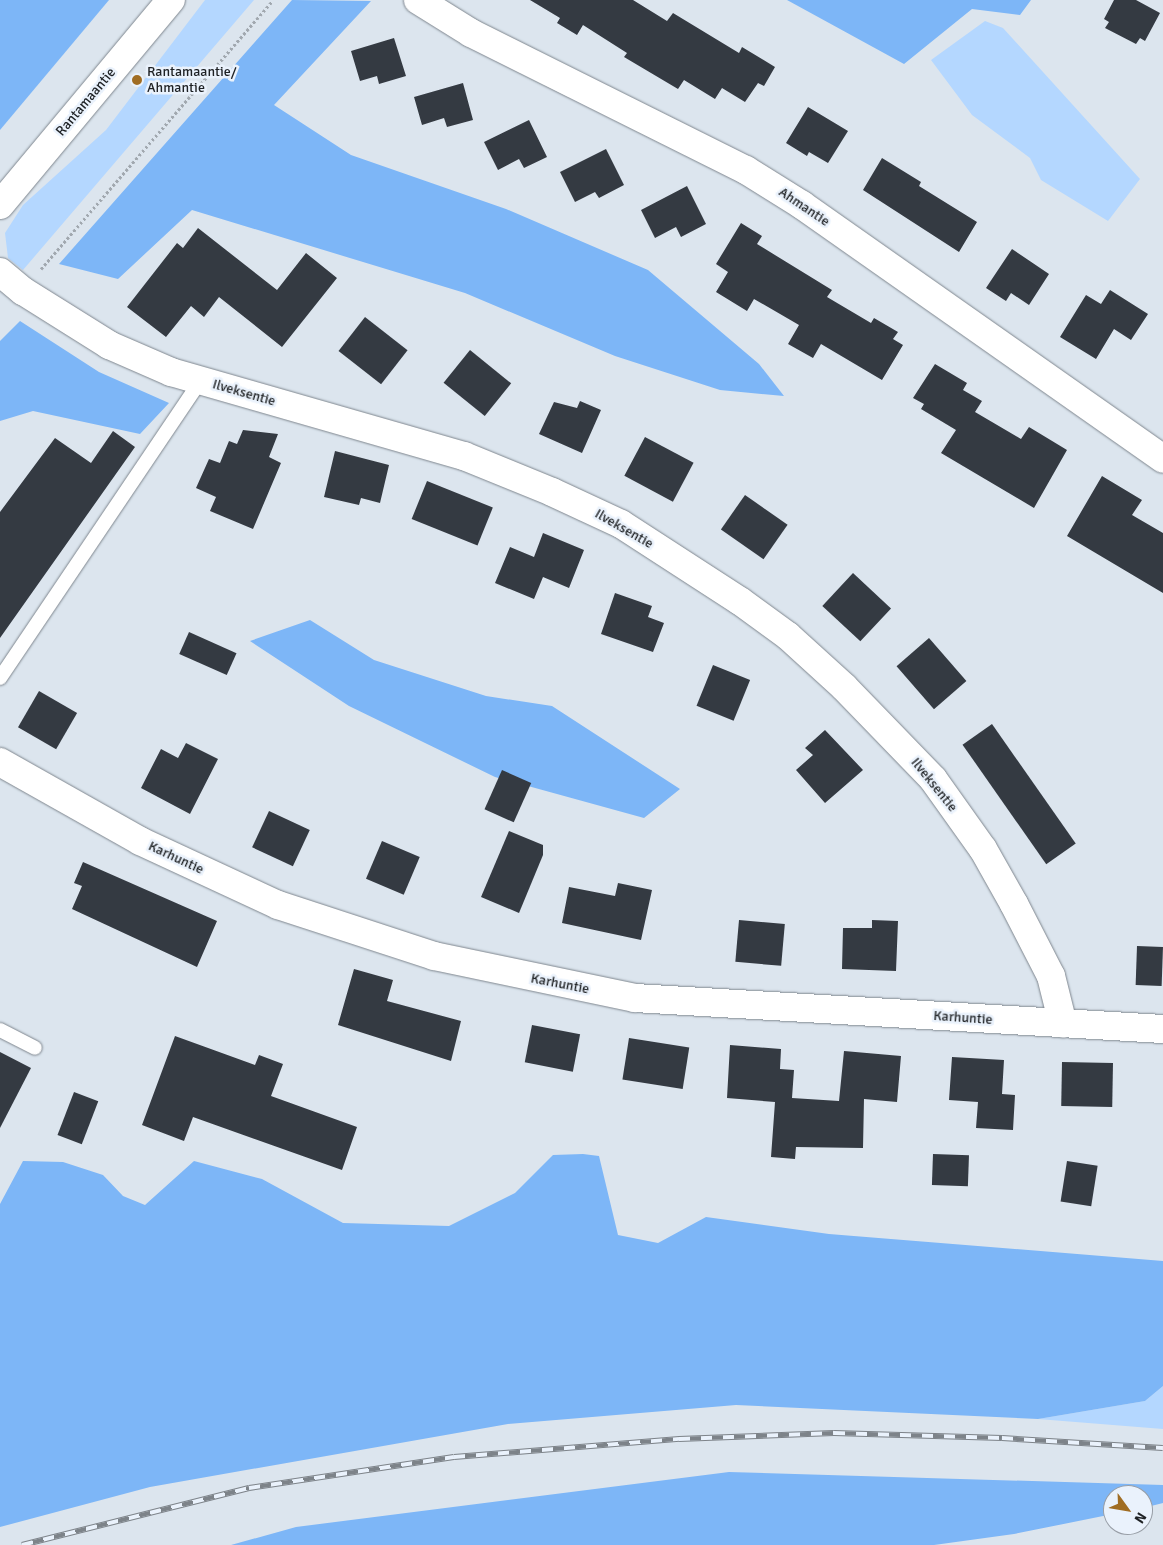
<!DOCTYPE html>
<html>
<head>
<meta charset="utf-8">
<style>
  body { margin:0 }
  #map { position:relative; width:1163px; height:1545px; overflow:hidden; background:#dce5ee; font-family:Signika,sans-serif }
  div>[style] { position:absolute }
  .green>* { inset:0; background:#b4d7ff }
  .forest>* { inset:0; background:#7db6f7 }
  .building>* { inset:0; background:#343a42; transform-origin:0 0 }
  .path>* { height:3px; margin-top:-1.5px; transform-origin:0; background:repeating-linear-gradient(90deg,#a1a8af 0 2.5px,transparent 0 5px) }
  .roads { filter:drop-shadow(0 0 1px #7e868e) drop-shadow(0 0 1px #7e868e) }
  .lane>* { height:14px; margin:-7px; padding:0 7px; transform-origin:7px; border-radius:7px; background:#fff }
  .street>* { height:28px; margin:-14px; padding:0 14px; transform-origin:14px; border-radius:14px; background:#fff }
  .secondary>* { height:28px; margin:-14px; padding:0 14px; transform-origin:14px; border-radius:14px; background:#fff }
  .rail>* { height:5.5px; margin-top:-2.75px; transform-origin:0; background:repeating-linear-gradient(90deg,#eaf2fc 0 11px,#7d8389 0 22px); box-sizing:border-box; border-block:1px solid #7d8389 }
  .dots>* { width:14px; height:14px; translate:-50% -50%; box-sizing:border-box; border:2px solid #eaf2fc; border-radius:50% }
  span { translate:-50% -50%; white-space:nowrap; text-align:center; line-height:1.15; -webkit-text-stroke:5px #eaf2fc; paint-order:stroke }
  .poi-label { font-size:14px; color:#1e2124 }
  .left { translate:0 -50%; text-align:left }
  .street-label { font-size:14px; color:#1e2124 }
  .north { position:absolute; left:1103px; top:1485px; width:50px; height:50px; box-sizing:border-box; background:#eaf2fc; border:1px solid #989ea6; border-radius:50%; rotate:122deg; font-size:14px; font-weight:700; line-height:20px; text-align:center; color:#1e2124 }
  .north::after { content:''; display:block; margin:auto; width:18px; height:22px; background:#a06d23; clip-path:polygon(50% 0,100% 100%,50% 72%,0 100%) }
</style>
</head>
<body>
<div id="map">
  <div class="green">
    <div style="clip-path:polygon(205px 0,254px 0,23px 270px,8px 258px,5px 233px,23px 205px,106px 130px)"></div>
    <div style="clip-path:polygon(985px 21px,1003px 28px,1140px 179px,1108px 221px,1041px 180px,1030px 158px,972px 115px,931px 60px)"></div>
    <div style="clip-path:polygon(1163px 1386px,1163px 1429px,1038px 1419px,1145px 1401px)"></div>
  </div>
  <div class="forest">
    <div style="clip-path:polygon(0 0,109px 0,0 130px)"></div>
    <div style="clip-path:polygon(292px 0,371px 1px,274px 105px,351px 155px,506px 209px,648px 270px,759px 364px,784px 396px,720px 390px,615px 356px,465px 293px,192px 210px,118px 279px,59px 264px)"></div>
    <div style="clip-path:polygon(787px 0,1031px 0,1020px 15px,972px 9px,904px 64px)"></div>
    <div style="clip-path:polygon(20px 321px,99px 372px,169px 403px,140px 434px,33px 411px,0 421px,0 341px)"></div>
    <div style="clip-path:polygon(310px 620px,374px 660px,486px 696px,552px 706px,680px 789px,644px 818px,495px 777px,349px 706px,250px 641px)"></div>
    <div style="clip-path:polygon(583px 1154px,599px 1156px,618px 1235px,658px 1243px,706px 1217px,829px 1234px,1163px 1261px,1163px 1386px,1145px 1401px,1038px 1419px,736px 1405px,508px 1424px,150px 1487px,0 1527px,0 1204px,23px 1161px,63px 1162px,103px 1175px,123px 1196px,145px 1205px,194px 1161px,262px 1179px,343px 1223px,449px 1226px,515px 1193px,553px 1155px)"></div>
    <div style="clip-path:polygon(729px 1472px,1163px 1485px,1163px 1503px,1143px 1508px,1143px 1495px,1113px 1495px,1113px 1514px,1014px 1534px,934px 1545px,231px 1545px,296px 1527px)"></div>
  </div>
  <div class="building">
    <div style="clip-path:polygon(530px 0,633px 0,667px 21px,673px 13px,739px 53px,742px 47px,775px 67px,764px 86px,758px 83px,745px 102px,722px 88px,715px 99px,684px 80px,678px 89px,624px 57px,627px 53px,583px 25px,577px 35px,557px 23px,560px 18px)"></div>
    <div style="clip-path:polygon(1114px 0,1136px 0,1160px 13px,1145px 41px,1140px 38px,1136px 44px,1105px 28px,1109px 22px,1104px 19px)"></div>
    <div style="clip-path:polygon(394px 38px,406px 76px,379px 84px,377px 76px,360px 81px,351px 51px)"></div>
    <div style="clip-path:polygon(463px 83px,473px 120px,447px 127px,444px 118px,422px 125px,414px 97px)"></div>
    <div style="clip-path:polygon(808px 107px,848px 131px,828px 163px,809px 152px,807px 156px,786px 143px)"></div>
    <div style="clip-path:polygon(529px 120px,547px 157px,524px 168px,519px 159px,498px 170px,484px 142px)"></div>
    <div style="clip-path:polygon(606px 149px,624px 185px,599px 198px,595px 192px,575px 202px,560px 172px)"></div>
    <div style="clip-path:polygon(882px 158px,921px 182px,919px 186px,977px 222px,959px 252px,863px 190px)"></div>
    <div style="clip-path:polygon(687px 186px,706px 224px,681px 237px,676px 227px,655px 238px,641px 210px)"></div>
    <div style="clip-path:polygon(741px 223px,762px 236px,757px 244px,832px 290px,827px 297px,871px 323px,874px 318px,898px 332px,893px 339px,903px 345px,882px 380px,821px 344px,813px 358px,788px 344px,799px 325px,754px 299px,747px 311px,716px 292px,728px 272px,716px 264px)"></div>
    <div style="clip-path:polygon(198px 228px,277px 290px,306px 253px,337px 278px,282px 347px,219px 297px,204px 317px,191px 306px,166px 337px,127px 307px,177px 243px,183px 248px)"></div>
    <div style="clip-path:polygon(1012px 249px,1049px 274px,1029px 305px,1011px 293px,1006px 301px,986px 288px)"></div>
    <div style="clip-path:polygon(1110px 290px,1148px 314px,1131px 340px,1114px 329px,1096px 359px,1060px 337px,1086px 295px,1101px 304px)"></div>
    <div style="left:365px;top:317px;width:54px;height:43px;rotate:38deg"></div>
    <div style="left:470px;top:350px;width:53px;height:42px;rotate:39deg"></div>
    <div style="clip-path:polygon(935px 364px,967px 383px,963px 390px,982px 401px,975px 412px,1021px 439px,1029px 427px,1067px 450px,1034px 508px,941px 453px,956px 430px,921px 409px,924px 404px,913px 398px)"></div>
    <div style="clip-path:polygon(580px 401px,601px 410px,582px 453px,539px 434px,554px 402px,577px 408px)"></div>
    <div style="clip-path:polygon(243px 430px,278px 434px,269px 457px,281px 463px,253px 529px,210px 511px,216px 497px,196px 488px,209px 459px,220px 463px,229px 441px,237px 444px)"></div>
    <div style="clip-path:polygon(113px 431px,135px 447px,0 638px,0 512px,55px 438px,91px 463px)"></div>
    <div style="left:645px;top:437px;width:55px;height:44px;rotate:28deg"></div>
    <div style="clip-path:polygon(335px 451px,389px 465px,380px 503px,361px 498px,359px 505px,324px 497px)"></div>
    <div style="clip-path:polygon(1102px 476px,1142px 500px,1132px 515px,1163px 533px,1163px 593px,1067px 536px)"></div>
    <div style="left:427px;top:481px;width:71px;height:41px;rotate:22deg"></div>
    <div style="left:745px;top:495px;width:52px;height:42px;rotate:35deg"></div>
    <div style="clip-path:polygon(543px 533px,584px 550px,569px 588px,543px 577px,534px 599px,495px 583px,510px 547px,534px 557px)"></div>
    <div style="left:853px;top:573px;width:52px;height:45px;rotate:43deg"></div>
    <div style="clip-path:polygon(615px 593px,652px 606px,648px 617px,664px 623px,653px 652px,601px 634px)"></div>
    <div style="left:189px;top:632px;width:52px;height:24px;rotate:24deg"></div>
    <div style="left:929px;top:638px;width:57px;height:43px;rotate:49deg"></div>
    <div style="left:713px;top:665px;width:40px;height:44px;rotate:22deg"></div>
    <div style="left:39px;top:691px;width:44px;height:42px;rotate:30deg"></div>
    <div style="left:992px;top:724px;width:146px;height:36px;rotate:55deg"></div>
    <div style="clip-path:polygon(825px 730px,863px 770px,825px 803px,796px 770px,813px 755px,805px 748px)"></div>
    <div style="clip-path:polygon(186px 743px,218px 759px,190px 814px,141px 788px,161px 749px,178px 758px)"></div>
    <div style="left:502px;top:770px;width:32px;height:43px;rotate:24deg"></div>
    <div style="left:269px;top:811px;width:45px;height:40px;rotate:25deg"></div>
    <div style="clip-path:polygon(509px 831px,543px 845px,543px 855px,519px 913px,481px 897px)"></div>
    <div style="left:382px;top:841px;width:41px;height:41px;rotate:23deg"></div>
    <div style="clip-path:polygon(83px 862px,217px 921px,197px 967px,72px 909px,82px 886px,74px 883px)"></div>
    <div style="clip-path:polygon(618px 883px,652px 890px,641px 940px,562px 923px,569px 887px,615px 896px)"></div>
    <div style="left:739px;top:920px;width:46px;height:42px;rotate:5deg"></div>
    <div style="clip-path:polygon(872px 920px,898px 921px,896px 971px,842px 969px,843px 928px,872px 928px)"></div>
    <div style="left:1137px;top:946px;width:26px;height:39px;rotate:2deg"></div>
    <div style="clip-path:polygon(354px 969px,393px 980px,387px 1001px,461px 1021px,451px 1061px,338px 1025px)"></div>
    <div style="left:532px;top:1025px;width:49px;height:38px;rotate:11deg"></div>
    <div style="clip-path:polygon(175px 1036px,255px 1065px,259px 1055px,283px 1064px,271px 1096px,357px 1127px,342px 1170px,193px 1117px,184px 1141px,142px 1125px)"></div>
    <div style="left:629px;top:1038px;width:61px;height:42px;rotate:9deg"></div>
    <div style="clip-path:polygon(730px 1045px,781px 1049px,780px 1069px,794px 1070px,792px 1098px,839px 1101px,844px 1051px,901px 1056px,897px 1102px,864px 1099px,863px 1148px,796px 1147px,795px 1159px,771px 1157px,775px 1102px,727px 1098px)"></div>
    <div style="clip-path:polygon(0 1052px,31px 1068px,0 1128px)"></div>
    <div style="clip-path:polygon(952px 1057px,1004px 1060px,1002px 1094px,1015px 1095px,1013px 1130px,976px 1128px,978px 1102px,949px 1100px)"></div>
    <div style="left:1062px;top:1062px;width:51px;height:44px;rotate:1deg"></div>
    <div style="left:74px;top:1092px;width:26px;height:46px;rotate:21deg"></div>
    <div style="left:933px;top:1154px;width:36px;height:31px;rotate:2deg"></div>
    <div style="left:1067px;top:1161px;width:31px;height:41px;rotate:9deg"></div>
  </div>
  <div class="path">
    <div style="left:41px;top:269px;width:355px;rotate:-49.2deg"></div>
  </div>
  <div class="roads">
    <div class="lane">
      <div style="left:0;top:678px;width:358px;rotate:-56deg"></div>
      <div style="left:0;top:1030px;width:39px;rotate:27deg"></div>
    </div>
    <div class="street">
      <div style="left:418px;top:0;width:62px;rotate:31.9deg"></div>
      <div style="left:471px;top:33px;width:307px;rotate:26.5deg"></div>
      <div style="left:746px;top:170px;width:66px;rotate:32deg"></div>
      <div style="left:802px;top:205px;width:441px;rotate:35.1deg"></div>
      <div style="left:0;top:272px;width:30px;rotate:40deg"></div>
      <div style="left:23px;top:291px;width:102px;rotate:32.1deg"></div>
      <div style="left:109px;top:345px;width:68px;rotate:23.5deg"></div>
      <div style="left:171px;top:372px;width:305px;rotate:16deg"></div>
      <div style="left:464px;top:456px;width:95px;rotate:22.2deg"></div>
      <div style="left:552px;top:492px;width:76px;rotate:24.9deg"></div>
      <div style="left:621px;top:524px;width:142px;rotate:32.9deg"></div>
      <div style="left:740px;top:601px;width:59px;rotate:36.1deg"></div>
      <div style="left:788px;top:636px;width:76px;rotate:42.3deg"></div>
      <div style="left:844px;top:687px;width:128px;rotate:45.9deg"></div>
      <div style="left:933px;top:779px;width:86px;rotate:54.5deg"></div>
      <div style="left:983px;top:849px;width:63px;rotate:60.6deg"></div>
      <div style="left:1014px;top:904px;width:81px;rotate:62.8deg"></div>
      <div style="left:1051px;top:976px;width:49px;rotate:76deg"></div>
      <div style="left:0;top:762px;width:161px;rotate:29.4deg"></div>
      <div style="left:140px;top:841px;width:152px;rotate:24.9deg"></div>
      <div style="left:278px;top:905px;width:164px;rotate:18.1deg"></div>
      <div style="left:434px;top:956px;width:205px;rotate:11.8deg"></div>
      <div style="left:635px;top:998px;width:529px;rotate:3.36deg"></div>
    </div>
    <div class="secondary">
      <div style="left:0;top:205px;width:267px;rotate:-50.2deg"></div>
    </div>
  </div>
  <div class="rail">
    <div style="left:22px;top:1545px;width:234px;rotate:-14.1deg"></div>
    <div style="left:249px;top:1488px;width:207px;rotate:-8.6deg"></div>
    <div style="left:454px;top:1457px;width:226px;rotate:-4.6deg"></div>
    <div style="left:679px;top:1439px;width:155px;rotate:-2.2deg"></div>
    <div style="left:834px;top:1433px;width:168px;rotate:1.7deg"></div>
    <div style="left:1002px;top:1438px;width:161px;rotate:3.6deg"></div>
  </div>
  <div class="dots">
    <div style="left:137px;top:80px;background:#a06d23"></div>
  </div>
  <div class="poi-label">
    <span class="left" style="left:147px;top:80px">Rantamaantie/<br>Ahmantie</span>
  </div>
  <div class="street-label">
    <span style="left:86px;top:102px;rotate:-50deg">Rantamaantie</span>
    <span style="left:804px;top:207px;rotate:34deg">Ahmantie</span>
    <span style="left:244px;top:393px;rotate:16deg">Ilveksentie</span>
    <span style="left:624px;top:529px;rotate:30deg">Ilveksentie</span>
    <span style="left:934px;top:785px;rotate:51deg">Ilveksentie</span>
    <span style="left:176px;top:858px;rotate:25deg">Karhuntie</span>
    <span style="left:560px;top:984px;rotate:11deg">Karhuntie</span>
    <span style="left:963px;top:1018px;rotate:4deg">Karhuntie</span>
  </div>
  <div class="north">N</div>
</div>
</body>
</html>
